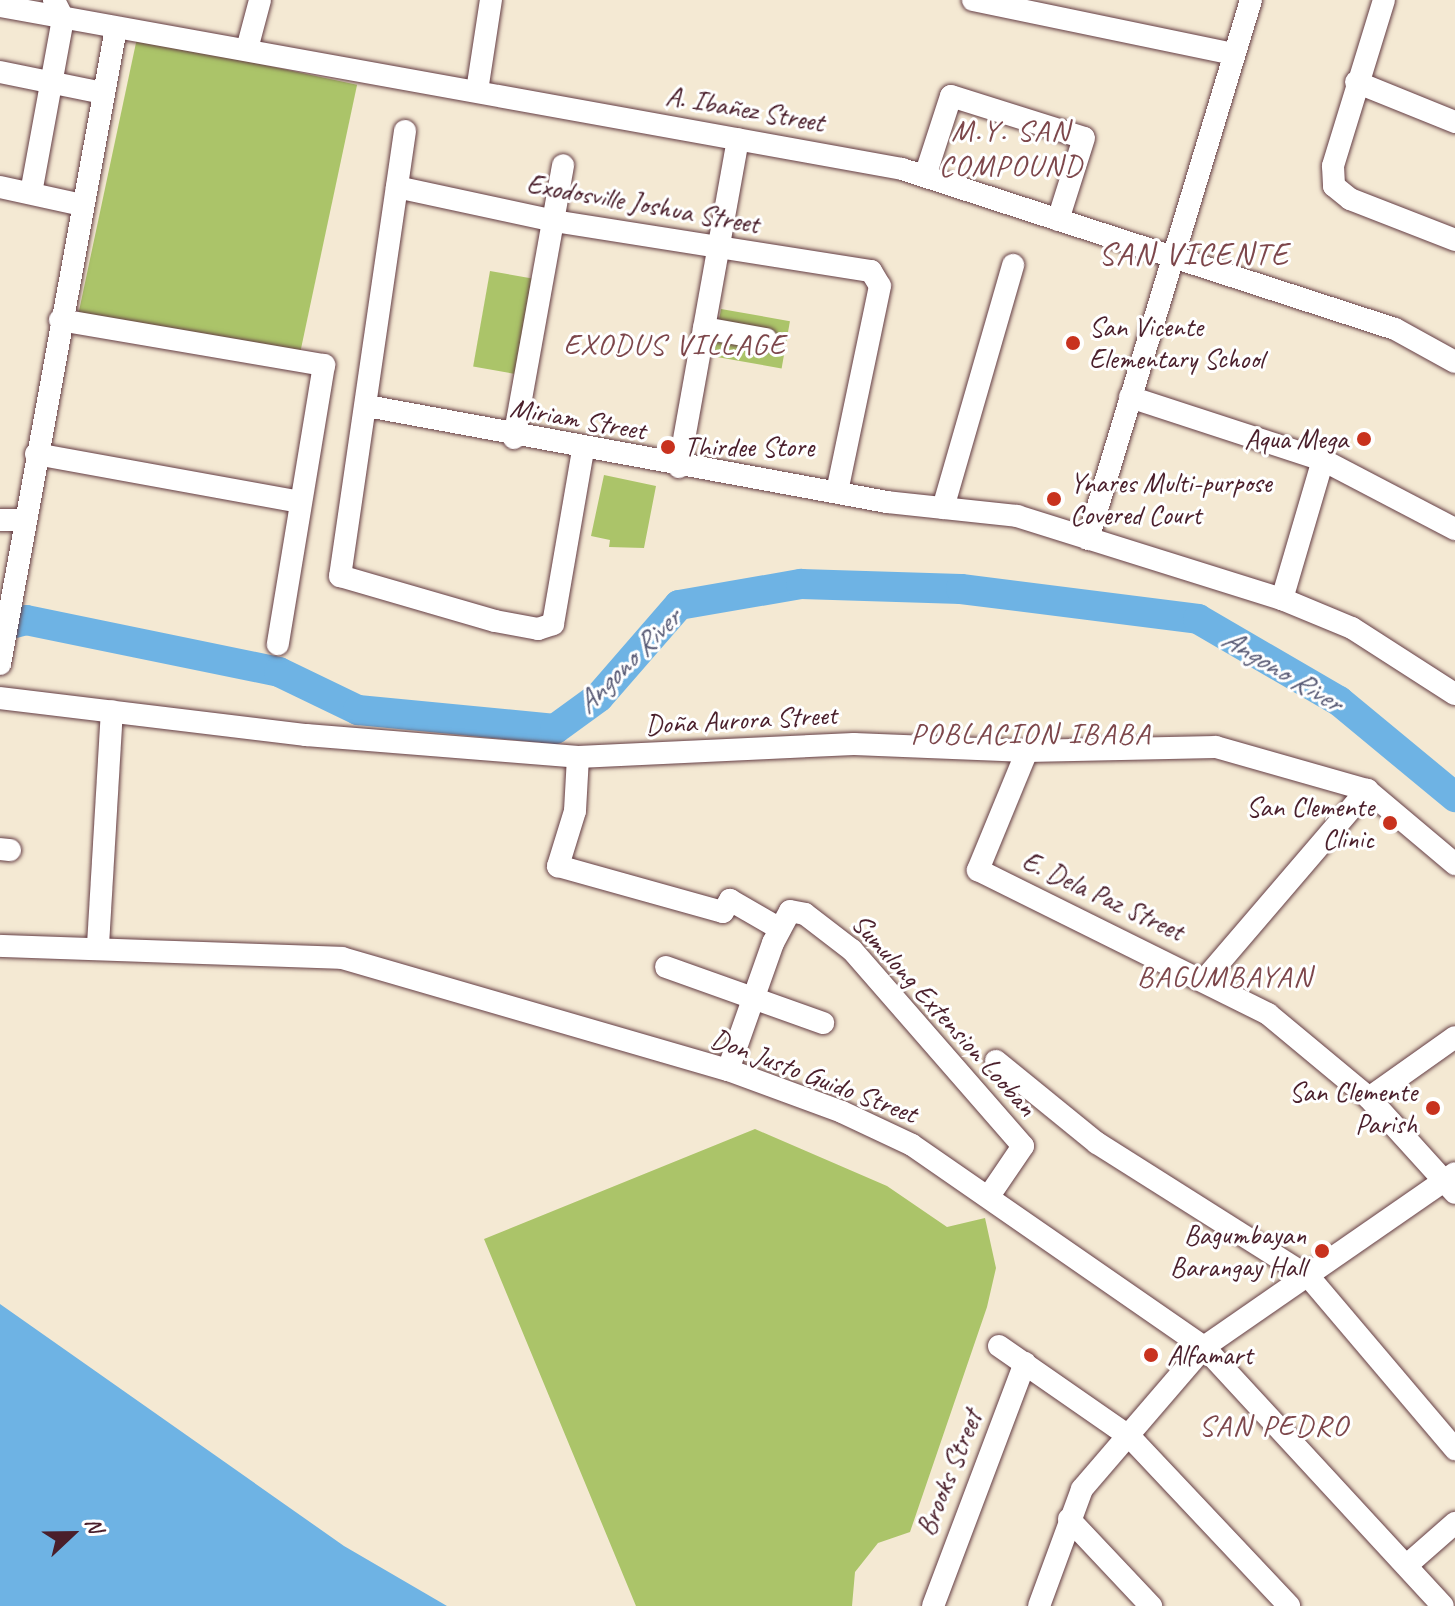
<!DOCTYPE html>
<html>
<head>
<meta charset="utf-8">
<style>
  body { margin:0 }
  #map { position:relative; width:1455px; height:1606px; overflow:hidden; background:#f4e9d3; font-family:Caveat,sans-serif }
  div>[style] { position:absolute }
  .green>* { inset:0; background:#abc469; transform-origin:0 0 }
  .water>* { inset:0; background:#6eb3e4 }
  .river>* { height:30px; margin:-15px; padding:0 15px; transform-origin:15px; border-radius:15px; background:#6eb3e4 }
  .roads { filter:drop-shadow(0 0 2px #643d44) drop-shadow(0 0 2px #643d44) }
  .minor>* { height:22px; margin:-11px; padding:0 11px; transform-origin:11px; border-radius:11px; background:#fff }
  .dots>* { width:22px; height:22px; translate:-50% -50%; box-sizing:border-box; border:4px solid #fff; border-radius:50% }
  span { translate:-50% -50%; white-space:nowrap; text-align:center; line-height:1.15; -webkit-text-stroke:6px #fff; paint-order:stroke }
  .street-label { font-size:28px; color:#4a1f2b }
  .poi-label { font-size:28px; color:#4a1f2b }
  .left { translate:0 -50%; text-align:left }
  .right { translate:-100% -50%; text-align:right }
  .neighbourhood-label { font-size:30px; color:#7d474b; letter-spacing:2px }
  .water-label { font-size:30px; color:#585a75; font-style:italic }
  .quarter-label { font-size:32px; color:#7d474b; letter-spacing:2px }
  .north { position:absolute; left:32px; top:1494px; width:80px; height:80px; -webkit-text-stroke:6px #fff; paint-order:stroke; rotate:68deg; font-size:22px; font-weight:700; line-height:32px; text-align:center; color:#4a1f2b }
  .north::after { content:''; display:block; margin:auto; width:28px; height:36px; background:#4a1f2b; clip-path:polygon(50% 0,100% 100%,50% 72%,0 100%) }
</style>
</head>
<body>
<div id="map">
  <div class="green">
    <div style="left:137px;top:38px;width:225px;height:280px;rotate:12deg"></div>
    <div style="left:490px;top:271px;width:50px;height:97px;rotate:10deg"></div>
    <div style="left:721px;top:309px;width:70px;height:48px;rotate:10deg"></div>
    <div style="clip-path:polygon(604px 475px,656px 486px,644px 548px,609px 547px,610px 540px,591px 536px)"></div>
    <div style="clip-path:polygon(755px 1129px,887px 1186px,947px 1227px,985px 1218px,996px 1268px,987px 1307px,910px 1532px,878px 1543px,855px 1572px,852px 1606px,636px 1606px,484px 1239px)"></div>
  </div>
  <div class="water">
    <div style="clip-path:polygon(0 1304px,344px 1546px,447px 1606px,0 1606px)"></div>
  </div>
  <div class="river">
    <div style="left:0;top:627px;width:27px;rotate:-15deg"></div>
    <div style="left:26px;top:620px;width:258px;rotate:11.6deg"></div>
    <div style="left:279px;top:672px;width:88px;rotate:25.7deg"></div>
    <div style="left:358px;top:710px;width:198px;rotate:5.5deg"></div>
    <div style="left:555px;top:729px;width:54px;rotate:-36deg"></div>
    <div style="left:599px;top:697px;width:122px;rotate:-49deg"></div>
    <div style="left:679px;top:605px;width:124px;rotate:-9.8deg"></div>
    <div style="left:801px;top:584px;width:160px;rotate:1.8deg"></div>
    <div style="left:961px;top:589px;width:239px;rotate:7.2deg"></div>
    <div style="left:1198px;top:619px;width:163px;rotate:30.2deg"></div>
    <div style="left:1339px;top:701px;width:151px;rotate:39.6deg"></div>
  </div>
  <div class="roads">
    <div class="minor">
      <div style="left:973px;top:0;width:266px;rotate:11.7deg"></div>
      <div style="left:1384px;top:0;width:174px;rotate:107.1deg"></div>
      <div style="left:1333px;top:166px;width:20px;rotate:87deg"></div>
      <div style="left:1334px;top:186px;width:21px;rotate:39deg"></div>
      <div style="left:1350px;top:199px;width:113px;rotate:21.3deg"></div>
      <div style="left:0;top:6px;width:917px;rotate:10.24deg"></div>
      <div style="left:902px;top:169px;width:518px;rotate:17.98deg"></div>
      <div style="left:1395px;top:329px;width:68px;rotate:28.8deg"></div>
      <div style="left:247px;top:49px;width:51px;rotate:-75.1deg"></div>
      <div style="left:0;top:72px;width:105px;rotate:11.5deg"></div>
      <div style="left:1356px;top:82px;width:107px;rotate:22deg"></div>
      <div style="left:477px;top:91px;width:92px;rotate:-81.3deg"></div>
      <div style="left:405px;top:131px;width:450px;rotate:98.3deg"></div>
      <div style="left:340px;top:576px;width:161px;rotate:16.2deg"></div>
      <div style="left:495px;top:621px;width:44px;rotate:10.5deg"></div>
      <div style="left:538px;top:629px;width:16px;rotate:-18deg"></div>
      <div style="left:553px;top:624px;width:177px;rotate:-80.2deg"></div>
      <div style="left:925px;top:176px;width:84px;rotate:-72deg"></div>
      <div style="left:951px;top:96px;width:139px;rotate:17.5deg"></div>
      <div style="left:1084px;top:138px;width:86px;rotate:107.6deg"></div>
      <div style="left:0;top:187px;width:84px;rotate:12.4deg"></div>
      <div style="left:397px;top:187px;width:161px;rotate:12.2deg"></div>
      <div style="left:554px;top:221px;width:321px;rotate:9deg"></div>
      <div style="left:871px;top:271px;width:17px;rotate:59deg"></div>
      <div style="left:880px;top:286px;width:209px;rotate:101.8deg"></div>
      <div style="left:31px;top:193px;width:178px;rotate:-79.6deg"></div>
      <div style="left:63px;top:18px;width:20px;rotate:-117deg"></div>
      <div style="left:60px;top:320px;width:268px;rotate:9.7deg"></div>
      <div style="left:324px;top:365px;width:283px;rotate:99.4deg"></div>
      <div style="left:704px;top:328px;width:63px;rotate:10.1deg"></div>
      <div style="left:1130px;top:397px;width:203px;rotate:18.1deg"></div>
      <div style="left:1323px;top:460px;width:149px;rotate:27.6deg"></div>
      <div style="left:367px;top:406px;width:529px;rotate:10.46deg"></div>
      <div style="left:887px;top:502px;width:131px;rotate:6.1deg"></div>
      <div style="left:1017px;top:516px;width:278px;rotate:17.4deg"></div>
      <div style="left:1282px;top:599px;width:76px;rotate:22.5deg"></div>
      <div style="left:1352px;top:628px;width:122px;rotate:32.7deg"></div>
      <div style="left:514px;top:438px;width:277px;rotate:-79.8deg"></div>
      <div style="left:36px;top:454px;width:268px;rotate:10.3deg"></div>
      <div style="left:679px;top:467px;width:333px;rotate:-79.8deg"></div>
      <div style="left:943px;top:508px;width:253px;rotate:-73.9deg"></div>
      <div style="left:0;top:520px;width:22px"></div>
      <div style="left:1088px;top:539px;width:563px;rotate:-73.17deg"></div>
      <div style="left:1282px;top:599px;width:145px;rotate:-73.6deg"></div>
      <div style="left:0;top:664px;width:646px;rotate:-79.66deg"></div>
      <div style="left:0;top:698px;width:308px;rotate:6.9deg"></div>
      <div style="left:306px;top:735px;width:273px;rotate:4.6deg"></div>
      <div style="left:578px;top:757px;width:276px;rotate:-2.7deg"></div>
      <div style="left:854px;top:744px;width:173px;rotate:2.3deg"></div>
      <div style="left:1027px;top:751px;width:189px;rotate:-1.2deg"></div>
      <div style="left:1216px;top:747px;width:157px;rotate:15.9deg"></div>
      <div style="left:1367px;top:790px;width:115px;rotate:40.1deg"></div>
      <div style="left:1027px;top:751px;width:129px;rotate:112.4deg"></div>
      <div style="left:978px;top:870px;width:324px;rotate:26.4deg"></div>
      <div style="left:1268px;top:1014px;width:131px;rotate:39.7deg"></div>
      <div style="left:1369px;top:1098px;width:128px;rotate:47.8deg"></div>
      <div style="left:578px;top:757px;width:54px;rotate:93.2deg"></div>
      <div style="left:575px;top:811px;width:58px;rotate:107.2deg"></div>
      <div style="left:558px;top:866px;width:171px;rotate:15.6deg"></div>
      <div style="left:723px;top:912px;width:14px;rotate:-60deg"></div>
      <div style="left:730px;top:900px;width:58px;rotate:30.1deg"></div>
      <div style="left:0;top:849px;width:10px;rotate:6deg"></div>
      <div style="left:98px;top:945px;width:234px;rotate:-86.6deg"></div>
      <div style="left:0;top:946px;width:342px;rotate:2deg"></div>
      <div style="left:342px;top:958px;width:402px;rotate:16.2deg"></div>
      <div style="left:728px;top:1070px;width:121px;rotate:20.2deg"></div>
      <div style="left:842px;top:1112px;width:77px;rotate:25.2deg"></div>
      <div style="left:912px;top:1145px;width:355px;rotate:34.7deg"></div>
      <div style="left:1204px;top:1347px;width:352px;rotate:47.3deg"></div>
      <div style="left:666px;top:967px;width:167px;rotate:19.6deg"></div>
      <div style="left:1206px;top:978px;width:248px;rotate:-49.4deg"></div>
      <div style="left:996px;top:1061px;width:130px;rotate:39.1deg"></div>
      <div style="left:1097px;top:1143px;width:251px;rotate:32.3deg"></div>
      <div style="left:1309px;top:1277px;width:226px;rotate:49.7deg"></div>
      <div style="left:728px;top:1070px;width:135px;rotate:-70.5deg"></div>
      <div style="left:773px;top:943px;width:36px;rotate:-62deg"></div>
      <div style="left:790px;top:911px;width:15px;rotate:11deg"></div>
      <div style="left:805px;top:914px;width:59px;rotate:37.5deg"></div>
      <div style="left:852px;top:950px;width:260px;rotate:48.9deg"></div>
      <div style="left:1023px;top:1146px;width:60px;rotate:124.2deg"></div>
      <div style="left:1369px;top:1098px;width:105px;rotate:-35.3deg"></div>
      <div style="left:999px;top:1346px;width:160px;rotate:34.8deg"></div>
      <div style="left:1130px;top:1437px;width:232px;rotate:46.7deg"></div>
      <div style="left:1069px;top:1519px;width:120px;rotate:46.7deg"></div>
      <div style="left:1407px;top:1565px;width:64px;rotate:-41.2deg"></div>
      <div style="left:933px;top:1606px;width:260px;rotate:-69.3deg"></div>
      <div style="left:1039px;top:1606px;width:125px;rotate:-69.8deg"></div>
      <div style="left:1082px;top:1489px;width:187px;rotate:-49.3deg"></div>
      <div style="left:1204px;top:1347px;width:305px;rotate:-34.7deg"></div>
    </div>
  </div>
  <div class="dots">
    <div style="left:1073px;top:343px;background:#c8321e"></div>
    <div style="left:1364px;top:439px;background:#c8321e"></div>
    <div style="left:668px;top:447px;background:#c8321e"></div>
    <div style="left:1054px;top:499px;background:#c8321e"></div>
    <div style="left:1390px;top:823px;background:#c8321e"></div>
    <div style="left:1433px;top:1108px;background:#c8321e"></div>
    <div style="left:1322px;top:1251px;background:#c8321e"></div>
    <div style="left:1151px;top:1355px;background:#c8321e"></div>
  </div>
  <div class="street-label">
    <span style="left:745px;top:109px;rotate:10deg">A. Ibañez Street</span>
    <span style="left:643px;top:204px;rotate:10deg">Exodosville Joshua Street</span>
    <span style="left:578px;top:419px;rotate:10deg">Miriam Street</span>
    <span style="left:741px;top:720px;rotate:-3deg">Doña Aurora Street</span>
    <span style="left:1103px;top:896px;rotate:25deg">E. Dela Paz Street</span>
    <span style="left:944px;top:1015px;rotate:48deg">Sumulong Extension Looban</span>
    <span style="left:814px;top:1076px;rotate:21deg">Don Justo Guido Street</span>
    <span style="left:949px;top:1473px;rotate:-68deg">Brooks Street</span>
  </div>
  <div class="poi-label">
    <span class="left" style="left:1089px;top:343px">San Vicente<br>Elementary School</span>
    <span class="right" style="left:1348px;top:439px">Aqua Mega</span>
    <span class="left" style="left:684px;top:447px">Thirdee Store</span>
    <span class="left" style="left:1070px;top:499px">Ynares Multi-purpose<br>Covered Court</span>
    <span class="right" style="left:1374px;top:823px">San Clemente<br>Clinic</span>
    <span class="right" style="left:1417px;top:1108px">San Clemente<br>Parish</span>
    <span class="right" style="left:1306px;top:1251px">Bagumbayan<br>Barangay Hall</span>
    <span class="left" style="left:1167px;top:1355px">Alfamart</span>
  </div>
  <div class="neighbourhood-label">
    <span style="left:1011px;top:147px">M.Y. SAN<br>COMPOUND</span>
    <span style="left:675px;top:344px">EXODUS VILLAGE</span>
    <span style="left:1031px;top:733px">POBLACION IBABA</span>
    <span style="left:1225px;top:976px">BAGUMBAYAN</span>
    <span style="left:1274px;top:1425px">SAN PEDRO</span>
  </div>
  <div class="water-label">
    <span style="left:628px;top:661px;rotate:-45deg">Angono River</span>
    <span style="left:1282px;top:670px;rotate:31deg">Angono River</span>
  </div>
  <div class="quarter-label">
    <span style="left:1194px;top:254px">SAN VICENTE</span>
  </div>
  <div class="north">N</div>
</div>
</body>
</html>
